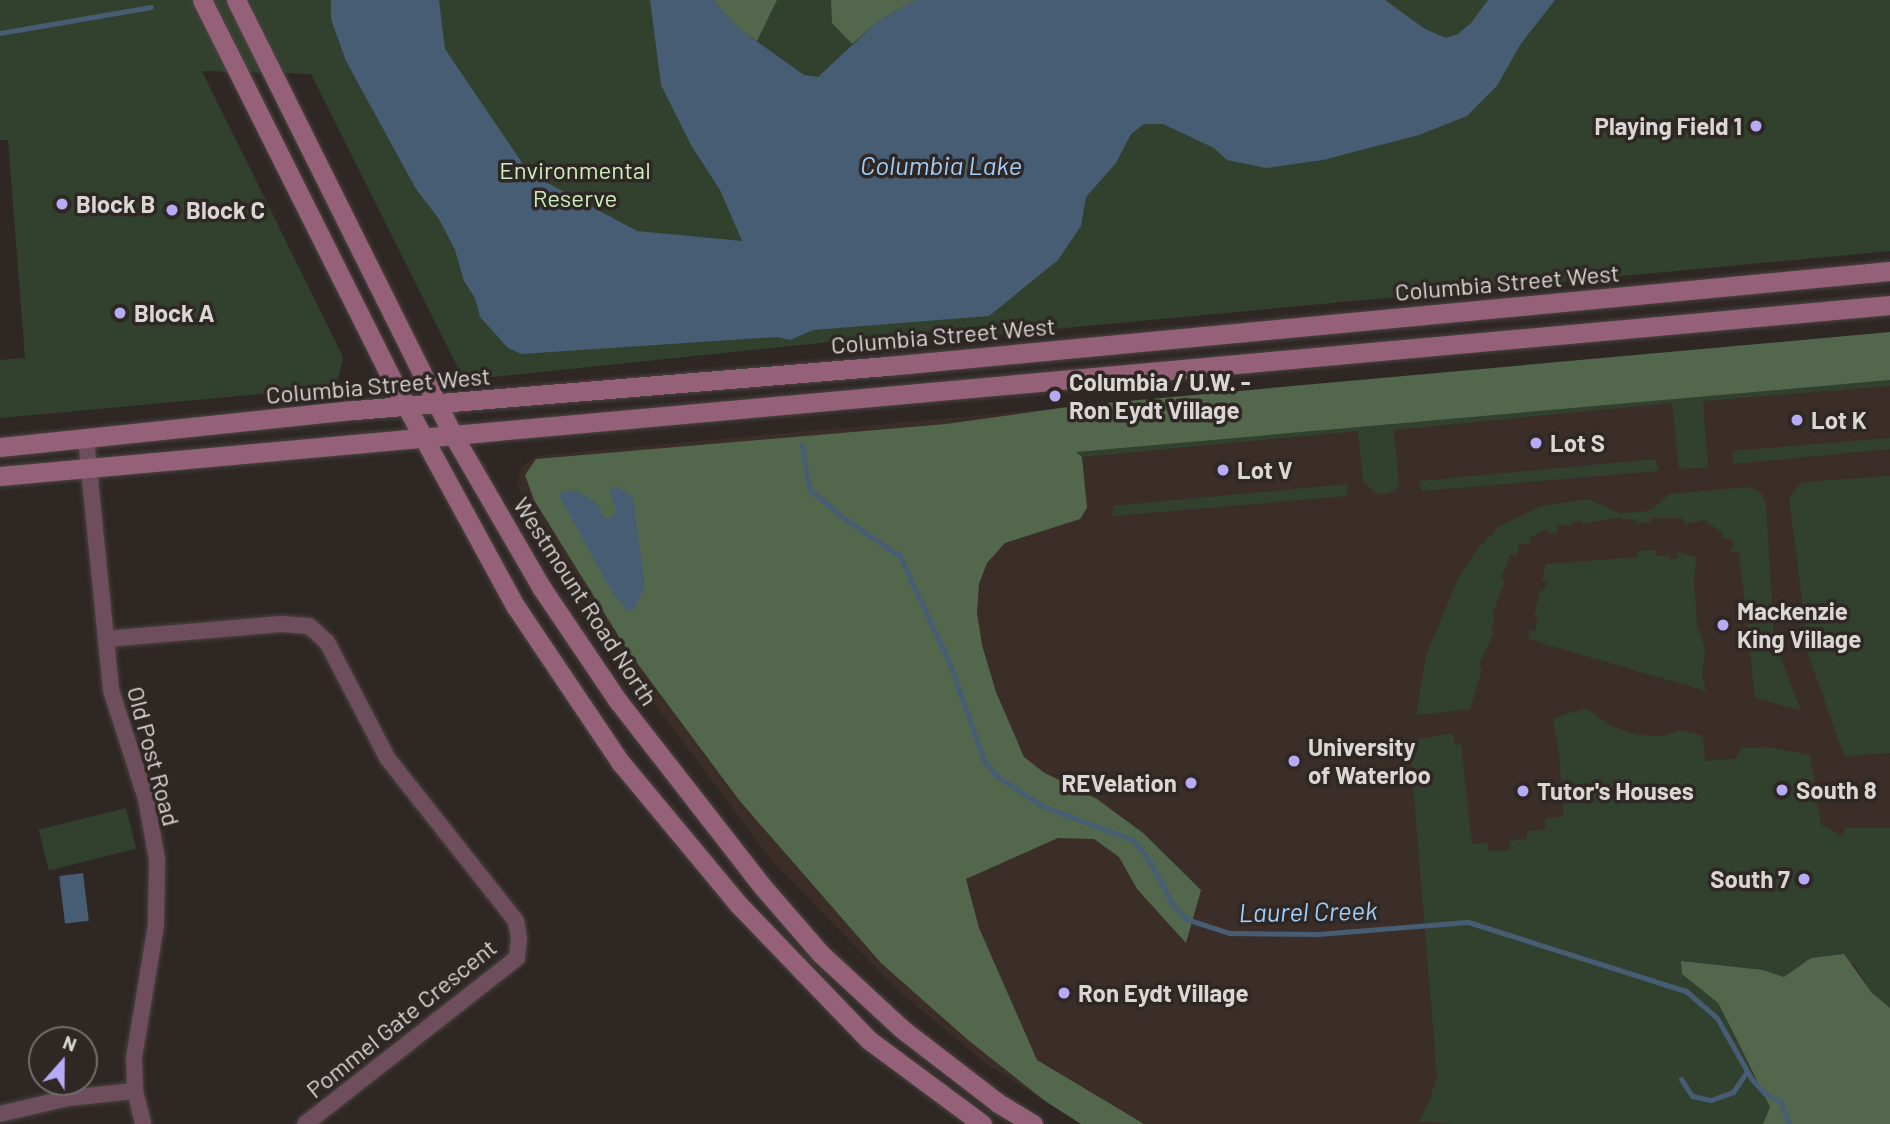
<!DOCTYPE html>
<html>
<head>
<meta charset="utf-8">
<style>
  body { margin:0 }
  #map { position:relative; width:1890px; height:1124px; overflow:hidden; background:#2e2724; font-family:Barlow,sans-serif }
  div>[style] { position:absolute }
  .built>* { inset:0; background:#3b2e28 }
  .green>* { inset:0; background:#32412d; transform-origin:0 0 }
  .forest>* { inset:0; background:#53674d }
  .water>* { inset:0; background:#465d74; transform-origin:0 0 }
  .stream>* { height:5px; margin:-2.5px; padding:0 2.5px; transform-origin:2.5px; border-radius:2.5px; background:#465d74 }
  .roads { filter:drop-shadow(0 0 2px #4a4340) drop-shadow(0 0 2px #4a4340) }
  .minor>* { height:16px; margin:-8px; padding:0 8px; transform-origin:8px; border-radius:8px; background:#6e4e5c }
  .secondary>* { height:19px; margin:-9.5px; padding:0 9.5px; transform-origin:9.5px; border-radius:9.5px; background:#946178 }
  .dots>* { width:19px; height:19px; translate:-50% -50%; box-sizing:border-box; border:4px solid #2e2724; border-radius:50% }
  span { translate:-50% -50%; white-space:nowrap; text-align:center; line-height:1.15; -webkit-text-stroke:7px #2e2724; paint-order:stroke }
  .poi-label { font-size:24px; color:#dad6d4; font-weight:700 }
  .right { translate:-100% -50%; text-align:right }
  .left { translate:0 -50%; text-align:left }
  .park-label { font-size:24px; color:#cbf0be }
  .street-label { font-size:24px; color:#dad6d4 }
  .water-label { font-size:26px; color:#a1cdf9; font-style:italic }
  .north { position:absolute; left:28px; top:1026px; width:70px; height:70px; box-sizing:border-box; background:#2e2724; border:2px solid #736d6a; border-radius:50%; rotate:21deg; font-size:19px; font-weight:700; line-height:28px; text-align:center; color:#dad6d4 }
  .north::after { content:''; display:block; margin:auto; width:24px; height:32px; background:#b7abf8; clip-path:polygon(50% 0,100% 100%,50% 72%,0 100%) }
</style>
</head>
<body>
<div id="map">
  <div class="built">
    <div style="clip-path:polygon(1890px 332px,1890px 1124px,1081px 1124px,985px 1063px,903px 995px,771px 860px,624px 663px,517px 485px,520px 468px,536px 456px)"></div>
  </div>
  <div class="green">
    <div style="clip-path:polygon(0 0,1890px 0,1890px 251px,979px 336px,994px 325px,464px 380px,311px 74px,202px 71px,343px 357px,336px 387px,0 418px,0 360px,25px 358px,8px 140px,0 140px)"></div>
    <div style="clip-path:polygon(1890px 380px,1890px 386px,1703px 401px,1708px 467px,1679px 469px,1672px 403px,1394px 430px,1399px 483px,1396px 490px,1387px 494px,1377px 494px,1363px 482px,1358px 431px,1082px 457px,1075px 451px)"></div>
    <div style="clip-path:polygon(1890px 438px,1890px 449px,1733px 464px,1732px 451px)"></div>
    <div style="clip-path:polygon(1656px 459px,1658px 471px,1421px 491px,1420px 481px)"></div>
    <div style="clip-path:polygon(1890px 476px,1890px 753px,1844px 756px,1809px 656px,1789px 497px,1802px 482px)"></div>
    <div style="clip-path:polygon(1347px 484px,1347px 496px,1113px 516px,1113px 506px)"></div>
    <div style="clip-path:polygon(1749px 487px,1761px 493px,1766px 504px,1774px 639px,1801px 711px,1755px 698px,1739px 552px,1731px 552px,1734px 544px,1730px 539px,1722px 538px,1723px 533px,1704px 520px,1685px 524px,1682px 518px,1651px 518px,1651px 522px,1636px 523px,1635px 519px,1622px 520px,1621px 517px,1582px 524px,1582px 521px,1571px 522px,1571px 525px,1557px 526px,1557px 533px,1550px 533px,1547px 529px,1529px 538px,1531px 544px,1519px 544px,1517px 556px,1511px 554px,1501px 578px,1505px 580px,1492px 615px,1495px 616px,1491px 631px,1494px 632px,1480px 662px,1479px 668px,1482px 669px,1470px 709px,1416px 715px,1426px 655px,1459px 577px,1478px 548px,1500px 526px,1541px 506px,1589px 499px,1619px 513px,1641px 512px,1652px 510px,1669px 494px)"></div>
    <div style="clip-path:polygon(1655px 550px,1656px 556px,1670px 555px,1669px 559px,1678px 558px,1678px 552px,1696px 557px,1694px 583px,1697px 623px,1705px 649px,1702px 675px,1706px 691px,1528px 639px,1530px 630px,1535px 631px,1538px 619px,1534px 617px,1540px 590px,1544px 591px,1547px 582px,1542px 580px,1546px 564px,1638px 557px,1638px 551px)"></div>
    <div style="clip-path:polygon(1586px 708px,1611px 726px,1638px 735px,1662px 736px,1680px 730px,1703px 736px,1705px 761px,1735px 759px,1742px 748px,1767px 747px,1810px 755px,1821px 825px,1843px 836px,1844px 828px,1890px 828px,1890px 1008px,1872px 993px,1854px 964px,1811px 958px,1784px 977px,1762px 970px,1682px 974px,1718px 1003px,1770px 1107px,1763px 1124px,1455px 1124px,1419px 1121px,1430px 1100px,1437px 1075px,1410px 749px,1413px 740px,1453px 733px,1455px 745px,1461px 744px,1472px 844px,1488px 843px,1489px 851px,1510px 850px,1509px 841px,1527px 839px,1527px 831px,1546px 829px,1545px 819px,1564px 816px,1559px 755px,1553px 718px)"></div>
    <div style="left:126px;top:808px;width:42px;height:90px;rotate:76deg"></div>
  </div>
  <div class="forest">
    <div style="clip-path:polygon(714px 0,777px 0,757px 41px,737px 28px)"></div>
    <div style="clip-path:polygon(831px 0,915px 0,877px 22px,852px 44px,832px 23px)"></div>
    <div style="clip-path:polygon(1890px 332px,1890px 380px,1076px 452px,1082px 457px,1087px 508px,1080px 519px,1005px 543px,987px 563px,979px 584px,977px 613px,982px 645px,996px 692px,1024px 757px,1043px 772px,1097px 799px,1143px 833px,1201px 890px,1186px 943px,1137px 889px,1119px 857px,1094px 839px,1058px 838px,966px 879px,979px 928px,1037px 1060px,1144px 1124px,1081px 1124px,1045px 1101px,968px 1040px,881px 963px,739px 800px,626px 648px,534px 500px,525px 475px,536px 459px,946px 424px,1083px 405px)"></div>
    <div style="clip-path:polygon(1844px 954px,1872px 993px,1890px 1008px,1890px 1124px,1763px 1124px,1770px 1107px,1738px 1042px,1718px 1003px,1682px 974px,1681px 961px,1763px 970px,1784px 977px,1811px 958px)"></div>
  </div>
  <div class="water">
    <div style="clip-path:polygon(331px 0,439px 0,445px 49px,529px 173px,637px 231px,742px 241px,720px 190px,691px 145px,661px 85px,650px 0,714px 0,738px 28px,804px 75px,818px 77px,877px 22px,915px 0,1385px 0,1425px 29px,1446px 38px,1458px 34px,1471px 23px,1488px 0,1555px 0,1520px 45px,1497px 86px,1467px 116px,1419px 135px,1323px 160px,1266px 168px,1227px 160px,1214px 148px,1163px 124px,1144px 124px,1131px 134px,1116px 163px,1086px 197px,1081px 226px,1058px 260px,989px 316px,813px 330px,790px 340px,777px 337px,521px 354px,508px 348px,480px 317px,475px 298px,464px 281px,455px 250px,439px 219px,416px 189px,346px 61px,331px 19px)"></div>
    <div style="clip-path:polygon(615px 486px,633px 497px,645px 586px,634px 610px,628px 611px,614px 595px,559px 496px,563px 491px,577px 491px,597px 503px,604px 518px,614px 517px,616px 509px,609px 490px)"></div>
    <div style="left:83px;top:873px;width:48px;height:24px;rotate:83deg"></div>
  </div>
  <div class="stream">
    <div style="left:0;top:33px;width:153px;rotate:-9.8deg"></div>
    <div style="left:802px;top:445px;width:45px;rotate:81deg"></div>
    <div style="left:809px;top:489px;width:47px;rotate:39.8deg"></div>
    <div style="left:845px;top:519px;width:66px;rotate:33.9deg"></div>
    <div style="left:900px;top:556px;width:122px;rotate:65.3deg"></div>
    <div style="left:951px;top:667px;width:100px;rotate:70.7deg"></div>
    <div style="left:984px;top:761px;width:21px;rotate:49deg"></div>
    <div style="left:998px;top:777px;width:53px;rotate:33.4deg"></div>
    <div style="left:1042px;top:806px;width:97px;rotate:20.5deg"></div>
    <div style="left:1133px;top:840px;width:28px;rotate:52deg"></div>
    <div style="left:1150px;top:862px;width:47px;rotate:61.8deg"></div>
    <div style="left:1172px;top:903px;width:21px;rotate:49deg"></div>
    <div style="left:1186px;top:919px;width:45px;rotate:18deg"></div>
    <div style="left:1229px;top:933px;width:89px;rotate:0.6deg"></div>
    <div style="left:1318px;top:934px;width:150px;rotate:-4.6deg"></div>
    <div style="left:1468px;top:922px;width:229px;rotate:17.6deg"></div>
    <div style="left:1686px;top:991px;width:41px;rotate:41.1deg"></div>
    <div style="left:1717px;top:1018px;width:69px;rotate:60.5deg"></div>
    <div style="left:1751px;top:1078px;width:20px;rotate:49deg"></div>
    <div style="left:1764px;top:1093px;width:19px;rotate:28deg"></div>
    <div style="left:1781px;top:1102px;width:23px;rotate:70deg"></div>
    <div style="left:1681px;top:1079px;width:20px;rotate:57deg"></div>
    <div style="left:1692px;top:1096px;width:19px;rotate:12deg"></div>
    <div style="left:1711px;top:1100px;width:23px;rotate:-20deg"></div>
    <div style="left:1733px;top:1092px;width:25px;rotate:-56deg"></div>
  </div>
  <div class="roads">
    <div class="minor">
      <div style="left:86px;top:439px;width:252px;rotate:84.3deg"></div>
      <div style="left:111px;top:690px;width:114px;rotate:72.2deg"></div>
      <div style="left:146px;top:799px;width:61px;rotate:79.6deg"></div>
      <div style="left:157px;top:859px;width:66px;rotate:90.9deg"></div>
      <div style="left:156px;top:925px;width:135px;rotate:99.4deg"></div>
      <div style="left:134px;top:1058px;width:33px;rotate:88deg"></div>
      <div style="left:135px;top:1091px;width:34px;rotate:76deg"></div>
      <div style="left:106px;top:639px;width:176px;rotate:-4.9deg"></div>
      <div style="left:281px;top:624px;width:28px;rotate:4deg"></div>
      <div style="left:309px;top:626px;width:24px;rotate:42deg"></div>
      <div style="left:327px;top:642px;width:132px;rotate:62.5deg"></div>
      <div style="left:388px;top:759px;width:206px;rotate:51.7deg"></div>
      <div style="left:516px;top:921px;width:17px;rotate:80deg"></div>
      <div style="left:519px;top:938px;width:20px;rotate:96deg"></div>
      <div style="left:517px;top:958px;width:269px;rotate:141.9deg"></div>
      <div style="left:0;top:1114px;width:70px;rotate:-13.2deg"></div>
      <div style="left:68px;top:1098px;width:67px;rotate:-6deg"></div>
    </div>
    <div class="secondary">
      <div style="left:202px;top:0;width:425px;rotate:63.4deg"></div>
      <div style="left:392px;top:380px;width:259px;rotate:61.4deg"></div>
      <div style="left:516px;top:607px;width:188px;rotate:56.1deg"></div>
      <div style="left:621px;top:763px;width:185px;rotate:50.3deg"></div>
      <div style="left:739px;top:905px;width:187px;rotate:46.1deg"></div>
      <div style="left:869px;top:1040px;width:141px;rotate:36.6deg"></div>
      <div style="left:236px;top:0;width:486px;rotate:63.5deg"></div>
      <div style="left:453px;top:435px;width:176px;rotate:59.9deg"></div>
      <div style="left:541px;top:587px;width:138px;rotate:56deg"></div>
      <div style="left:618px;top:701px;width:234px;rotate:52.1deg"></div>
      <div style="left:762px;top:886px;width:90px;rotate:49.1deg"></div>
      <div style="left:821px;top:954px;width:110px;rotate:42.8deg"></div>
      <div style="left:902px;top:1029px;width:121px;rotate:37.6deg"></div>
      <div style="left:998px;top:1103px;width:41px;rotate:31deg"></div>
      <div style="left:0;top:447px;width:357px;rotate:-6deg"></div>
      <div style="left:355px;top:410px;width:534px;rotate:-4.73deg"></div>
      <div style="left:887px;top:366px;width:1007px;rotate:-5.41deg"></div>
      <div style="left:0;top:476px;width:1898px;rotate:-5.17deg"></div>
    </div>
  </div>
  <div class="dots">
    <div style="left:1756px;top:126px;background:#b7abf8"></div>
    <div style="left:62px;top:204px;background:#b7abf8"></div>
    <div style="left:172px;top:210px;background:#b7abf8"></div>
    <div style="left:120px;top:313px;background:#b7abf8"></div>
    <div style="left:1055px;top:396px;background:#b7abf8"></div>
    <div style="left:1797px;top:420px;background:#b7abf8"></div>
    <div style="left:1536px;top:443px;background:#b7abf8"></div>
    <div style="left:1223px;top:470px;background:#b7abf8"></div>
    <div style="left:1723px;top:625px;background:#b7abf8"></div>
    <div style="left:1294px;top:761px;background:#b7abf8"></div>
    <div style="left:1191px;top:783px;background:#b7abf8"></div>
    <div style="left:1782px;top:790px;background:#b7abf8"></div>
    <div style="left:1523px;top:791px;background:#b7abf8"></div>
    <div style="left:1804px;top:879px;background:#b7abf8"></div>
    <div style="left:1064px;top:993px;background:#b7abf8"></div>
  </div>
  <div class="poi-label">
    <span class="right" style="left:1742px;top:126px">Playing Field 1</span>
    <span class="left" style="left:76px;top:204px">Block B</span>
    <span class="left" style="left:186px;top:210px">Block C</span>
    <span class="left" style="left:134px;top:313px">Block A</span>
    <span class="left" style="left:1069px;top:396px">Columbia / U.W. -<br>Ron Eydt Village</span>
    <span class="left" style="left:1811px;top:420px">Lot K</span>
    <span class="left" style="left:1550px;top:443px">Lot S</span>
    <span class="left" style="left:1237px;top:470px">Lot V</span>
    <span class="left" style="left:1737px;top:625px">Mackenzie<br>King Village</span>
    <span class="left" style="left:1308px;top:761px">University<br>of Waterloo</span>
    <span class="right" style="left:1177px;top:783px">REVelation</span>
    <span class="left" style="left:1796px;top:790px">South 8</span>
    <span class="left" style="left:1537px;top:791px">Tutor's Houses</span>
    <span class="right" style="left:1790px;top:879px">South 7</span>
    <span class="left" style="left:1078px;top:993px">Ron Eydt Village</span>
  </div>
  <div class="park-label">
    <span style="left:575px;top:184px">Environmental<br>Reserve</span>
  </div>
  <div class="street-label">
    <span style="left:1507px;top:282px;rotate:-5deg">Columbia Street West</span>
    <span style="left:943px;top:335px;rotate:-5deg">Columbia Street West</span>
    <span style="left:378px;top:385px;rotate:-5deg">Columbia Street West</span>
    <span style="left:586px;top:601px;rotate:57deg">Westmount Road North</span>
    <span style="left:154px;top:756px;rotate:75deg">Old Post Road</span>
    <span style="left:401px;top:1018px;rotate:-39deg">Pommel Gate Crescent</span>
  </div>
  <div class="water-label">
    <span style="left:941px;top:165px">Columbia Lake</span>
    <span style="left:1308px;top:911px;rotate:-1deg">Laurel Creek</span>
  </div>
  <div class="north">N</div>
</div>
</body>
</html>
